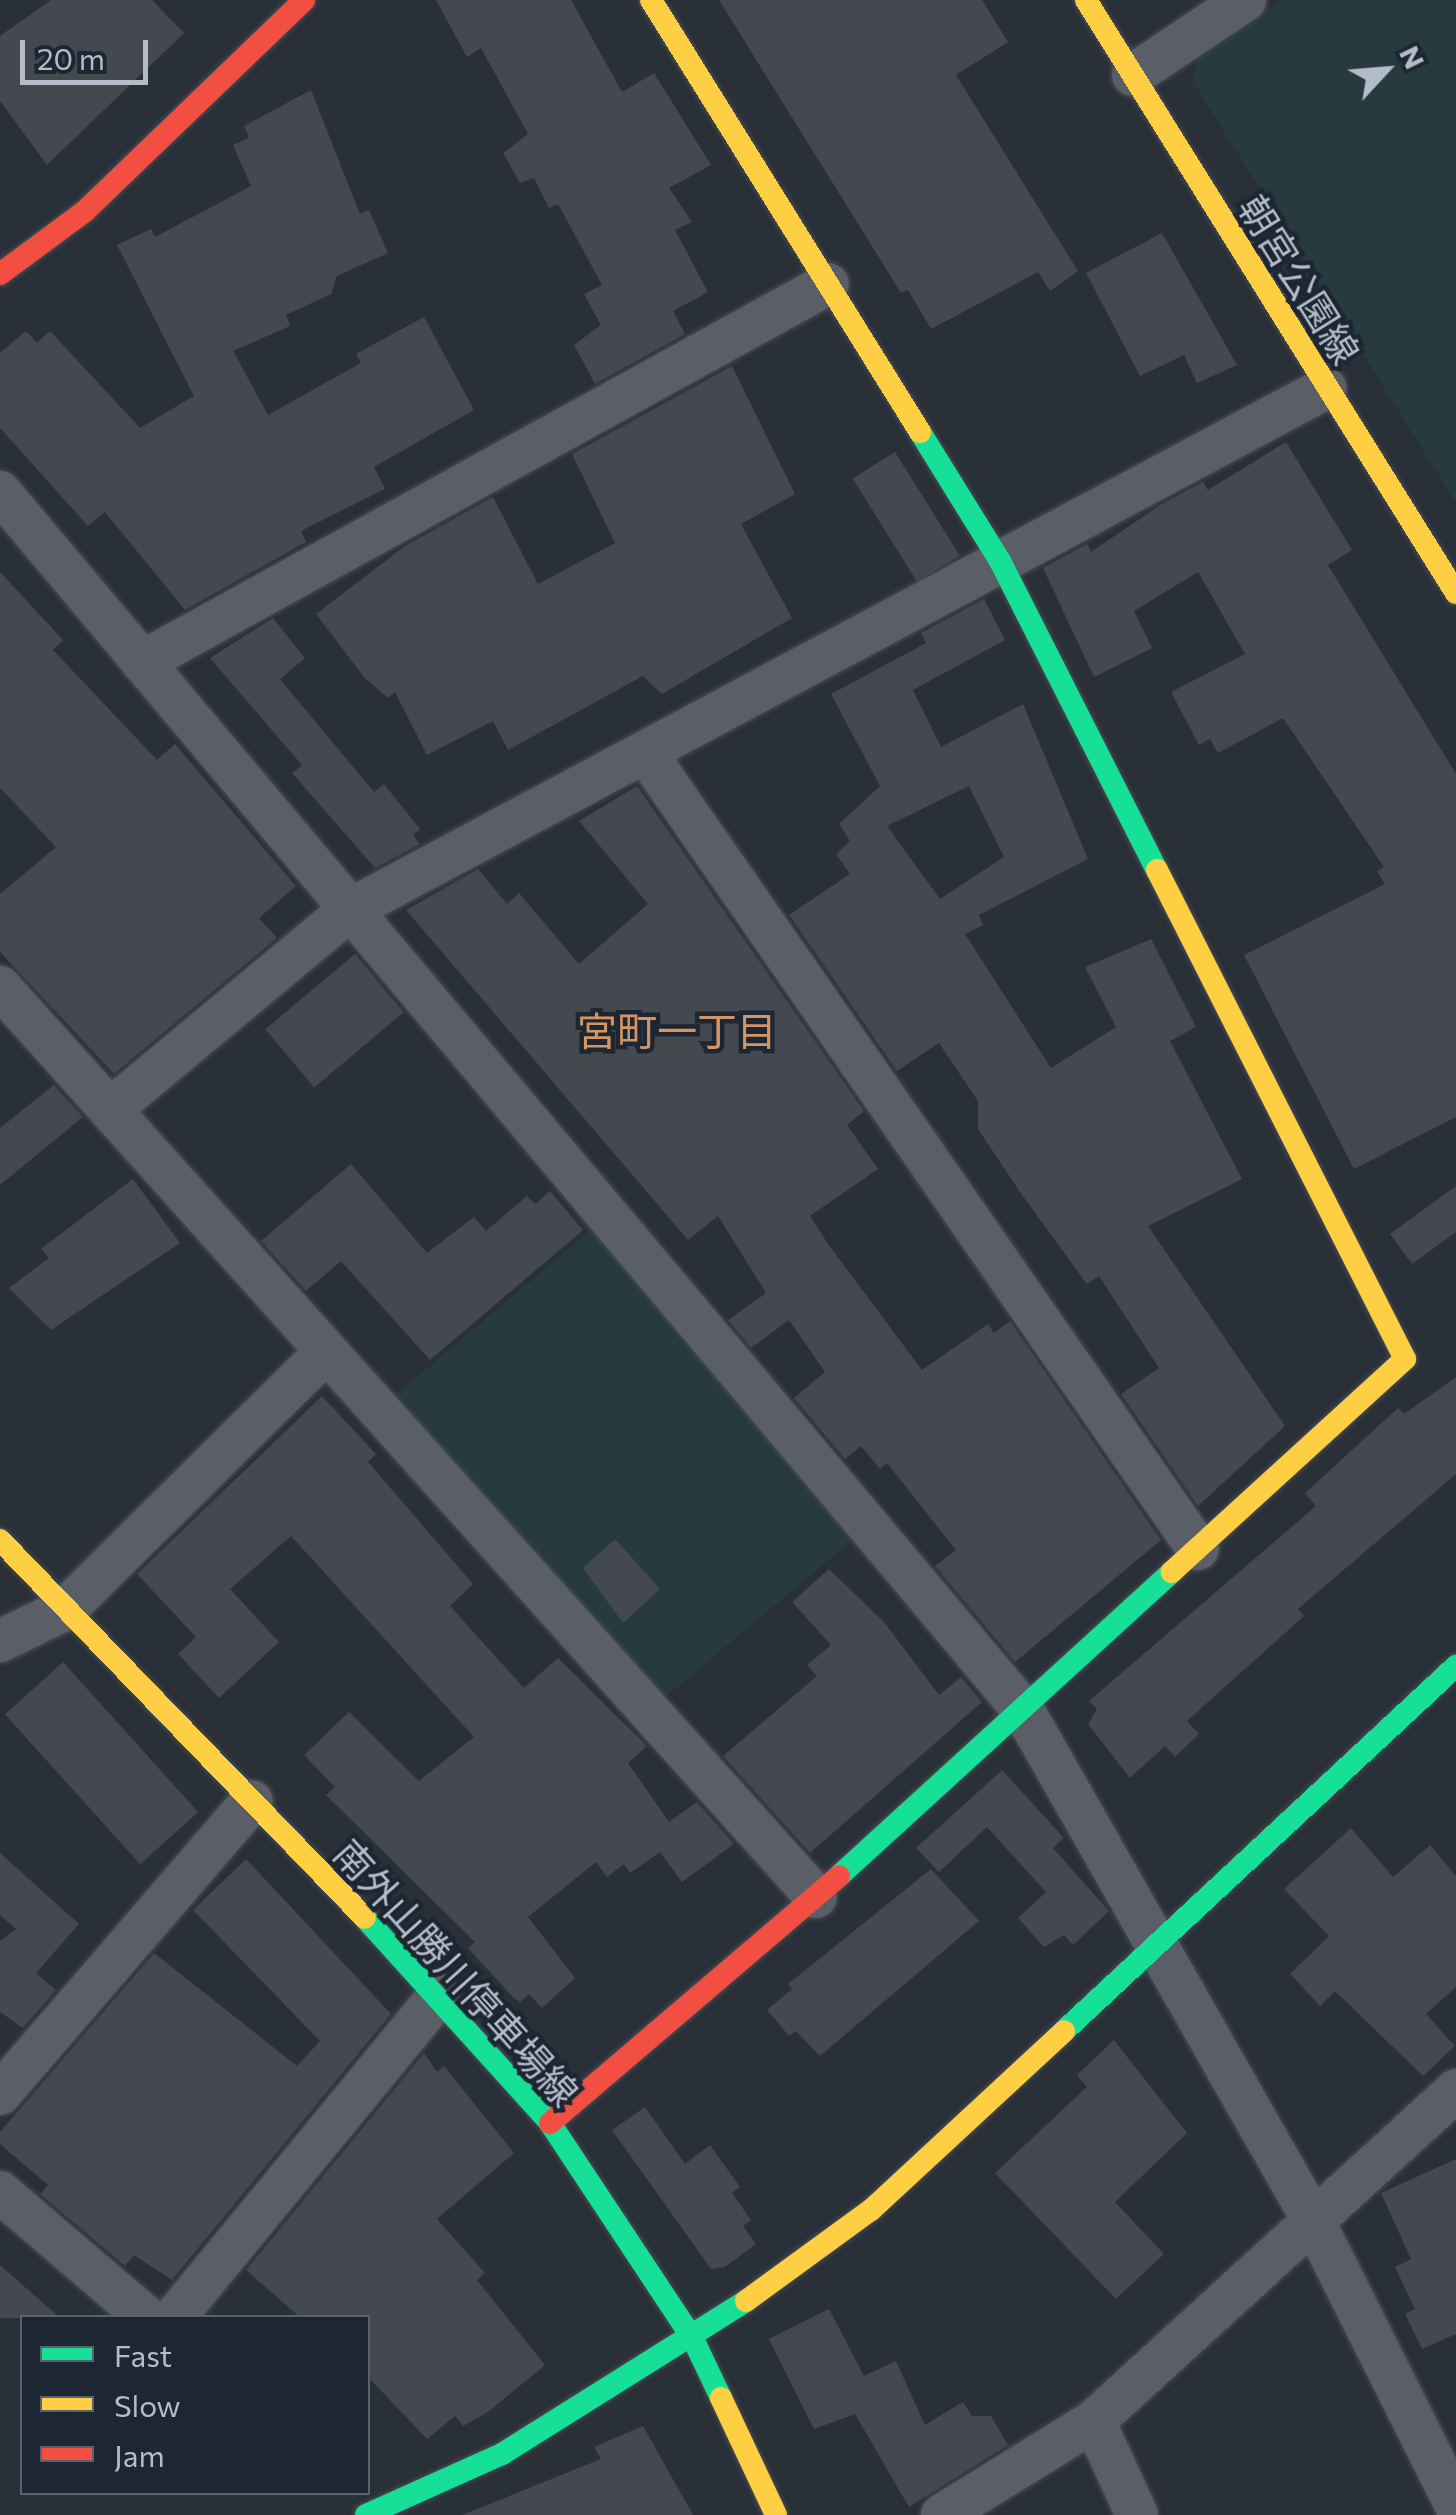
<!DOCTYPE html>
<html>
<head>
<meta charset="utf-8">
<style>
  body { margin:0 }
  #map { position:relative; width:1456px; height:2515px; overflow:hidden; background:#2a3038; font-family:Commissioner,"Noto Sans JP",sans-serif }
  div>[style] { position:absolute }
  .green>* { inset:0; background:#273a3e; transform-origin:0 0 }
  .building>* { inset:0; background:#444950; transform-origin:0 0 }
  .roads { filter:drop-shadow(0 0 2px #484c53) drop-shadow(0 0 2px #484c53) }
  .street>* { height:42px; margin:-21px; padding:0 21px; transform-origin:21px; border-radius:21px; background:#5a5e66 }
  .fast>* { height:22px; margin:-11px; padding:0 11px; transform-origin:11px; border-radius:11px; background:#16e098 }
  .slow>* { height:22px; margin:-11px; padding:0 11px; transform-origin:11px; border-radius:11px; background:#ffcf43 }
  .jam>* { height:22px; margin:-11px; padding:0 11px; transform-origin:11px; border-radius:11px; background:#f24e42 }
  span { translate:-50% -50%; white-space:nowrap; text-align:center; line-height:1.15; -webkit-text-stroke:9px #1d2633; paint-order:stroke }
  .street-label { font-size:38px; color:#b4bcc9 }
  .neighbourhood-label { font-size:40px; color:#d59563 }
  .legend { position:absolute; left:20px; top:2315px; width:350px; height:180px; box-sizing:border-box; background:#1d2633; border:2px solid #59626f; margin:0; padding:12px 18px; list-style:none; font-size:30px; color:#b4bcc9 }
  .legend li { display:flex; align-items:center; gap:20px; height:50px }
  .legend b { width:50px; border:2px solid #59626f }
  .north { position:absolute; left:1336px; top:20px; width:100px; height:100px; -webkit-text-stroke:8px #1d2633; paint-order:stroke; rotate:64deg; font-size:28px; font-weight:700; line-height:40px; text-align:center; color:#b4bcc9 }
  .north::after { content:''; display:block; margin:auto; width:35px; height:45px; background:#b4bcc9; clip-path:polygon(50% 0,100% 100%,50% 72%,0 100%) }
  .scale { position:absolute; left:20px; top:40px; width:128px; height:45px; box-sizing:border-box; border:5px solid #b4bcc9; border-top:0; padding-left:12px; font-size:30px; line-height:35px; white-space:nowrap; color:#b4bcc9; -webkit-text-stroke:8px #1d2633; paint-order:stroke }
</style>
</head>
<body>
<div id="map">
  <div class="green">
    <div style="clip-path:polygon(1282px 0,1456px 0,1456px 503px,1193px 82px,1198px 57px)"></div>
    <div style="left:592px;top:1230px;width:405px;height:265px;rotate:50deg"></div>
  </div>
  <div class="building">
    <div style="clip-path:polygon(51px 0,152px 0,184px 33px,47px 165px,0 101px,0 36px)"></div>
    <div style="clip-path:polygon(436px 0,571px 0,622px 92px,654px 73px,711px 165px,669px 188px,692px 222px,675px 230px,708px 292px,673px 311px,685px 334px,595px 384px,574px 345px,601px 325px,584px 294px,602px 285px,558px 204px,549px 208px,534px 178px,520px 183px,503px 153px,528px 134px,481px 48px,467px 57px)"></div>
    <div style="clip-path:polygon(719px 0,982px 0,1008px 42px,956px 75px,1078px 271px,1050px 291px,1038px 272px,931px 329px,908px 290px,901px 293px)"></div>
    <div style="clip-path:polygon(311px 90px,360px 214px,369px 210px,388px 253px,337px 276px,331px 294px,286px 315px,290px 326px,233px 351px,268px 415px,361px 363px,356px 354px,424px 317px,474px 410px,374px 467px,385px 489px,301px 531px,306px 542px,185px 610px,105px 512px,88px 526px,0 428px,0 353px,26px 331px,37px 343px,50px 331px,140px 428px,194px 396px,117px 245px,151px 229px,155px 237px,251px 186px,233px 145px,249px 138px,244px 126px)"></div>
    <div style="clip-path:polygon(1162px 233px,1237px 365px,1197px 383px,1184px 355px,1140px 376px,1086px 273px)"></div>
    <div style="clip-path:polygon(732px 366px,795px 494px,741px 524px,792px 618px,662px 694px,643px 676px,508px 750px,493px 721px,427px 755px,395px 692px,388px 698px,364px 677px,316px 614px,405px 546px,493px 497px,538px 584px,615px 543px,572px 454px)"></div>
    <div style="clip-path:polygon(1286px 442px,1352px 550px,1328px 565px,1456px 774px,1456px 1117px,1354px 1169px,1244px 955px,1385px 884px,1377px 871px,1384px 867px,1283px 718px,1218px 753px,1210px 739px,1199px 745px,1171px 692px,1245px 654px,1198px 572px,1134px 611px,1152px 648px,1094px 677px,1043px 568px,1087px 544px,1091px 552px,1160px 505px,1203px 482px,1208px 490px)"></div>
    <div style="left:895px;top:452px;width:122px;height:50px;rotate:58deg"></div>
    <div style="clip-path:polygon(0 572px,63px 640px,53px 650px,157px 760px,175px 744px,296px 886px,259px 918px,277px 938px,114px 1074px,0 952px,0 894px,56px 847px,0 788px)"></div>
    <div style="clip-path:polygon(evenodd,984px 599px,1005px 640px,913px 690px,941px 747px,1023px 704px,1088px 859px,979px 915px,983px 925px,965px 934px,1051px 1068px,1116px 1027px,1085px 967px,1151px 939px,1196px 1027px,1170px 1041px,1242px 1179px,1148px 1226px,1285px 1426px,1198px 1506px,1121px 1394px,1159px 1368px,1099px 1276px,1087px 1284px,1022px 1195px,978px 1129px,978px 1101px,939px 1043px,897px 1071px,789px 915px,850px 874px,836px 854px,850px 841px,839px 824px,880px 786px,831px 694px,926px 643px,921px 633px,984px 599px,969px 786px,1004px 857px,940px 899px,887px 826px,969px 786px)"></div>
    <div style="clip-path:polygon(273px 618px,305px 658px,280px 679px,374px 792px,384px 784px,420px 829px,413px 835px,420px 844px,375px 868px,292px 773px,302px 765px,210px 658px)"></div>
    <div style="clip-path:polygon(637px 786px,864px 1111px,847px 1125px,878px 1169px,810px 1216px,828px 1244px,922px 1370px,988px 1324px,994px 1333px,1010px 1321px,1161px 1540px,1015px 1662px,935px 1566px,956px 1550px,887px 1463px,880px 1469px,861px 1446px,845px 1459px,794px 1398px,825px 1372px,789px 1320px,751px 1348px,728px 1320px,766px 1293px,718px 1216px,688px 1240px,406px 910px,478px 869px,507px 904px,519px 893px,579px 964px,648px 904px,579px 821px)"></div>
    <div style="left:355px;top:954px;width:76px;height:117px;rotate:50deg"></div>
    <div style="clip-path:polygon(54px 1085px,83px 1117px,0 1185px,0 1128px)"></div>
    <div style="clip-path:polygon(351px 1164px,427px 1253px,474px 1217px,486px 1231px,527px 1196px,535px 1204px,550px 1191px,583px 1230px,430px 1360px,341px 1261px,306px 1291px,261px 1241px)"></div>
    <div style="clip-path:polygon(133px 1179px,180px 1243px,51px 1330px,9px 1288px,49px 1258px,41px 1249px)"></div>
    <div style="clip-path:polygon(1456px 1186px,1456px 1232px,1412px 1264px,1390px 1234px)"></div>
    <div style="clip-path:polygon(1456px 1377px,1456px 1474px,1298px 1609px,1304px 1616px,1187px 1721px,1199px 1734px,1175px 1757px,1165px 1746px,1130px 1778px,1088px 1724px,1097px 1709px,1089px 1701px,1316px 1506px,1305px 1493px,1398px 1408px,1404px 1414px)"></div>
    <div style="clip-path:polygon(322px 1396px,376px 1454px,368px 1462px,473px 1584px,450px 1606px,524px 1688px,558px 1658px,647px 1746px,628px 1763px,669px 1822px,697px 1802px,734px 1844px,682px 1882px,660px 1852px,630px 1873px,624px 1864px,607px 1877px,596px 1862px,528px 1917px,575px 1978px,542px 2008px,529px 1994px,520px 2002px,514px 1998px,468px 1948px,475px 1942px,326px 1795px,335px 1787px,304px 1755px,349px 1712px,419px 1781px,474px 1737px,291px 1536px,230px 1589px,279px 1642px,219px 1698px,178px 1654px,196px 1637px,137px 1574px)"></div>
    <div style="clip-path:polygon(615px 1539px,660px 1589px,623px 1623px,583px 1568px)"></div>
    <div style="clip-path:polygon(829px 1569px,884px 1622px,939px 1695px,961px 1677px,982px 1702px,810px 1853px,723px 1756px,817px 1676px,807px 1665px,831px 1645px,792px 1602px)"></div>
    <div style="left:63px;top:1662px;width:202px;height:78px;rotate:48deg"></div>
    <div style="clip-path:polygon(1002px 1770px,1064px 1838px,1053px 1848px,1109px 1911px,1073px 1945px,1064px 1935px,1044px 1947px,1018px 1918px,1046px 1892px,987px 1827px,939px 1872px,916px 1848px)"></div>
    <div style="clip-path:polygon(1351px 1828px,1393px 1877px,1430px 1845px,1456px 1876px,1456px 1987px,1426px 2014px,1455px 2046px,1423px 2076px,1335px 1991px,1320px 2006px,1290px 1974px,1329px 1936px,1284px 1889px)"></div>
    <div style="clip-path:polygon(0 1853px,79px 1924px,36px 1973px,56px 1990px,23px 2028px,0 2012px,0 1941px,16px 1929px,0 1915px)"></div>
    <div style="clip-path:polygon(246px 1859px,391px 2014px,172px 2280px,134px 2255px,125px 2266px,40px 2194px,48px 2185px,0 2144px,0 2132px,154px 1953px,297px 2066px,320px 2041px,193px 1910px)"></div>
    <div style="clip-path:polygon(931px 1869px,979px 1921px,820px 2056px,796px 2031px,789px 2036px,767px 2010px,792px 1989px,788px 1984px)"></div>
    <div style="clip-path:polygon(1114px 2040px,1187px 2133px,1115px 2202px,1164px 2254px,1116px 2299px,995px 2173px,1087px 2087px,1077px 2075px)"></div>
    <div style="clip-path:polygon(424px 2053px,437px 2072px,444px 2066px,514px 2153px,437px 2219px,485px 2273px,477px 2280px,545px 2365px,488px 2412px,463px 2426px,455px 2416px,427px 2439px,368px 2377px,368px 2318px,301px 2318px,246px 2270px)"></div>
    <div style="clip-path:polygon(645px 2107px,685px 2164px,710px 2145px,740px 2187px,732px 2193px,751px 2220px,743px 2226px,756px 2244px,725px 2267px,711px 2269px,612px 2130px)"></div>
    <div style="clip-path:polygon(1456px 2159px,1456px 2334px,1422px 2349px,1405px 2314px,1415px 2309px,1395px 2267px,1411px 2259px,1381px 2193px)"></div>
    <div style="clip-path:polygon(0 2265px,60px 2318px,0 2318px)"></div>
    <div style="clip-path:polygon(829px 2309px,864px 2376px,896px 2361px,925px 2425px,963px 2402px,972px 2416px,991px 2416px,1008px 2445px,909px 2507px,855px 2414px,814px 2429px,769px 2339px)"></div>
    <div style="clip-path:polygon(643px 2426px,693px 2515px,462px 2515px,601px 2459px,594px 2447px)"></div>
  </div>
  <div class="roads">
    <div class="street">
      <div style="left:1133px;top:75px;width:135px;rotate:-33.8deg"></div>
      <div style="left:0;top:492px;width:1591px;rotate:49.97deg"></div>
      <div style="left:1023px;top:1710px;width:587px;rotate:60.38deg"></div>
      <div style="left:1313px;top:2220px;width:320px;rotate:63.4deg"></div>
      <div style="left:142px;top:662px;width:783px;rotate:-28.86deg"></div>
      <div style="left:645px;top:752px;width:970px;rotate:55.25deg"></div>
      <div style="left:0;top:987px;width:1222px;rotate:48.12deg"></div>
      <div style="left:112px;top:1108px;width:311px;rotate:-39.8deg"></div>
      <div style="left:351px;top:909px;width:1105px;rotate:-28.12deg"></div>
      <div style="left:0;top:1641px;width:73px;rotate:-25.9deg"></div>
      <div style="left:66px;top:1609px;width:361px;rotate:-44.7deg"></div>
      <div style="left:0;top:2094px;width:386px;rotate:-49.3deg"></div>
      <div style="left:0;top:2192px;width:194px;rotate:40.6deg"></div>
      <div style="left:174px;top:2318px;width:418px;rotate:-50.6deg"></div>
      <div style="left:1094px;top:2421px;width:103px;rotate:65.4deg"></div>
      <div style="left:942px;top:2515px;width:179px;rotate:-31.7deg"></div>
      <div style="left:1094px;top:2421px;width:491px;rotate:-42.4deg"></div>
    </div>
    <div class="fast">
      <div style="left:920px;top:432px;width:152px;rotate:58.2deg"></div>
      <div style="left:1000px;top:561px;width:347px;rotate:63.1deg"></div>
      <div style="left:839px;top:1876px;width:451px;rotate:-42.4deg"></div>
      <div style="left:365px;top:1918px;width:276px;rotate:47.9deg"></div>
      <div style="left:550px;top:2123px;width:259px;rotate:56.5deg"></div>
      <div style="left:693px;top:2339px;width:65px;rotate:64.6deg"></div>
      <div style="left:1064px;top:2031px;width:536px;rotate:-42.96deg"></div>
      <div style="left:366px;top:2515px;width:149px;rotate:-24.2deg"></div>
      <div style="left:502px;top:2454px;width:288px;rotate:-32.1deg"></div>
    </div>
    <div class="slow">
      <div style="left:651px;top:0;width:509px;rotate:58.09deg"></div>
      <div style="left:1086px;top:0;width:699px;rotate:58.04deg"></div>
      <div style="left:1157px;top:870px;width:548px;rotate:63.11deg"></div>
      <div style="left:1405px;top:1359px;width:316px;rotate:137.6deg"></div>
      <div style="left:0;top:1540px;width:525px;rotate:46deg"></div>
      <div style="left:746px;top:2301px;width:155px;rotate:-36.1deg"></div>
      <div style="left:871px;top:2210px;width:263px;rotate:-42.8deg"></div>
      <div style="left:721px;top:2398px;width:129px;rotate:64.8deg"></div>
    </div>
    <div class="jam">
      <div style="left:0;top:274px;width:106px;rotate:-36.5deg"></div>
      <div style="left:85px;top:211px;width:304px;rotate:-43.9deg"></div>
      <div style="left:550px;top:2123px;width:380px;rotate:-40.5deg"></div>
    </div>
  </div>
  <div class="street-label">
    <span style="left:1300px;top:279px;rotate:58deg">朝宮公園線</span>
    <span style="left:457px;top:1972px;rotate:48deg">南外山勝川停車場線</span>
  </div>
  <div class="neighbourhood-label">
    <span style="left:677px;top:1030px">宮町一丁目</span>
  </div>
  <ul class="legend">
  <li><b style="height:12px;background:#16e098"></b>Fast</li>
  <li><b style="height:12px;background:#ffcf43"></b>Slow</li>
  <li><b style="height:12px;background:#f24e42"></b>Jam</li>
  </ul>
  <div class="north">N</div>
  <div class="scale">20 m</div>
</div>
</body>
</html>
